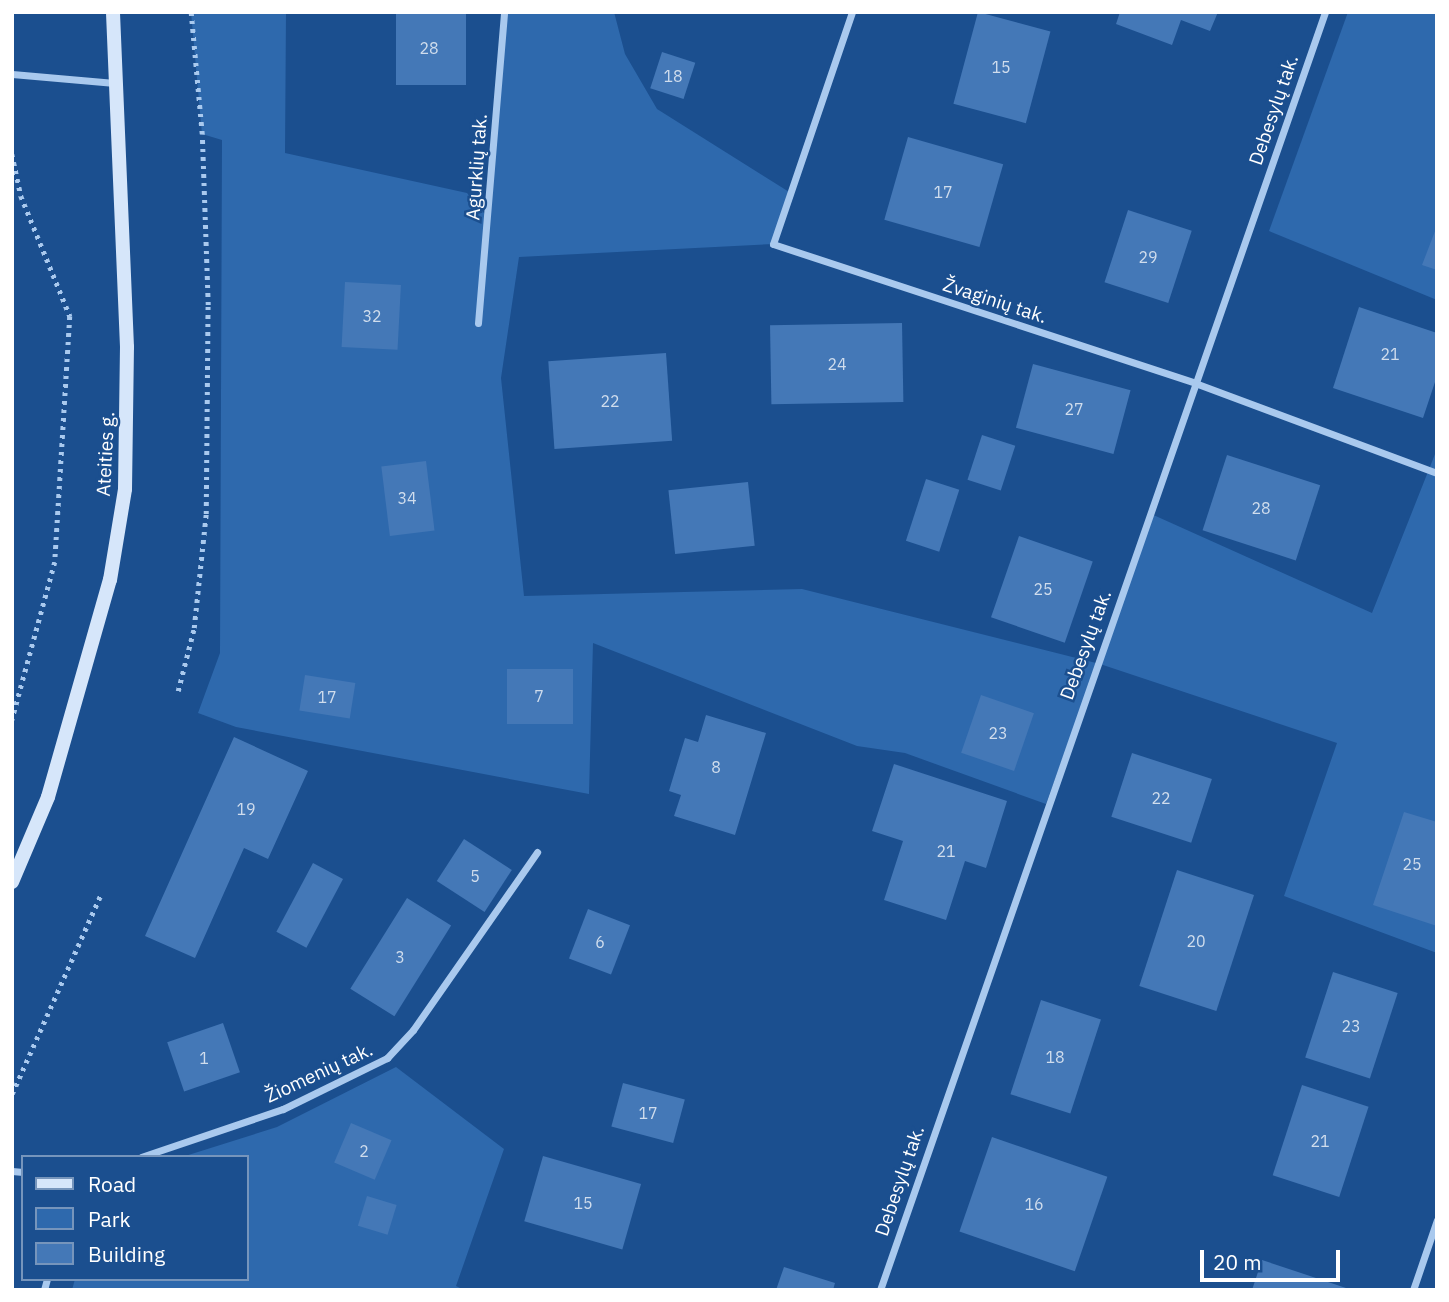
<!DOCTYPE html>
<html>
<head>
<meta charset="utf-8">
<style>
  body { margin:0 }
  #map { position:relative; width:1449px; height:1302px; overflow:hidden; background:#1b4f8f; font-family:"IBM Plex Sans",sans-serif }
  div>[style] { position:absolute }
  .green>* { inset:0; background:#2e69ad }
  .building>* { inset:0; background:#4478b7; transform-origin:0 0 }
  .path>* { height:4.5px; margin-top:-2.25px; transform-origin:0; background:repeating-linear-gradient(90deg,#a9c9ee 0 3.5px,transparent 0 8.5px) }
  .street>* { height:7px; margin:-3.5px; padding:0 3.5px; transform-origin:3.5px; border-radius:3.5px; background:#a9c9ee }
  .secondary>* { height:14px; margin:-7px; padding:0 7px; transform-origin:7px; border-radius:7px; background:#d6e6fa }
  span { translate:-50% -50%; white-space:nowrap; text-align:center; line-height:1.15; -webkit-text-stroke:5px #1b4f8f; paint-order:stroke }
  .number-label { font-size:16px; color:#d0dded }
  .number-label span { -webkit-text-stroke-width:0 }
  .street-label { font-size:19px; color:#fff }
  .frame { position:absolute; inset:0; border:14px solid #fff; pointer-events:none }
  .legend { position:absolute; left:21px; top:1155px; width:228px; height:126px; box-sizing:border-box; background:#1b4f8f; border:2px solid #7695bc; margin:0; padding:9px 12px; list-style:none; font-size:21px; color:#fff }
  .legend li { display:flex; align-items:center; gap:14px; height:35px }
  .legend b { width:35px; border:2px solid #7695bc }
  .scale { position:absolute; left:1200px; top:1250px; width:140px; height:32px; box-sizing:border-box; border:4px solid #fff; border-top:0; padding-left:9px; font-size:21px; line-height:24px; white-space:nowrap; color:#fff; -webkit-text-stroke:5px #1b4f8f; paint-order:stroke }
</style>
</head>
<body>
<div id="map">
  <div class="green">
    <div style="clip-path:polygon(191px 12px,286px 12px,285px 153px,467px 193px,489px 219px,504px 12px,614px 12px,625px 54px,657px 109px,794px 195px,773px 244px,519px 257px,501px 378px,524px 596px,802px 589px,1096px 663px,1149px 513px,1372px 613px,1437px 449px,1437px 953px,1284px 896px,1337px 743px,1097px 663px,1046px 804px,905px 753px,857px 746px,593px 643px,589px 794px,236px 727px,198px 713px,220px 653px,222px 140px,202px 134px)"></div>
    <div style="clip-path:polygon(1348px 12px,1437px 12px,1437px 300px,1269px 231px)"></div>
    <div style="clip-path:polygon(396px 1067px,504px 1149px,456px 1286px,464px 1290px,72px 1290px,75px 1279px,247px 1279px,247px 1157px,182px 1157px,277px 1127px)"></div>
  </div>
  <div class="building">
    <div style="left:396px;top:12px;width:70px;height:73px"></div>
    <div style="left:978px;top:12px;width:75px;height:95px;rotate:15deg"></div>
    <div style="clip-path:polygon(1120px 12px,1218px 12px,1210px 31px,1181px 20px,1172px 45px,1116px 24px)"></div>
    <div style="left:662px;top:52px;width:35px;height:38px;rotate:18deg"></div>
    <div style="left:908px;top:137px;width:99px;height:86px;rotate:16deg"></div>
    <div style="left:1128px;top:210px;width:67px;height:76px;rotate:18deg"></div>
    <div style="clip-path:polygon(1437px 226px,1437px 270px,1422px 265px)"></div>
    <div style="left:345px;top:282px;width:56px;height:65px;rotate:3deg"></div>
    <div style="clip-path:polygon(1359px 307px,1437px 333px,1437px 376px,1423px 418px,1333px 388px)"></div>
    <div style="left:902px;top:323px;width:79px;height:132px;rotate:89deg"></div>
    <div style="left:666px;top:353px;width:88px;height:118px;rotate:86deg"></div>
    <div style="left:1033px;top:364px;width:101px;height:66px;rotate:15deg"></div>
    <div style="left:982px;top:435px;width:35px;height:47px;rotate:18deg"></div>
    <div style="left:1227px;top:455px;width:98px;height:79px;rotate:18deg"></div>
    <div style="left:426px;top:461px;width:70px;height:45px;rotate:83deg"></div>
    <div style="left:926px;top:479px;width:35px;height:65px;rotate:18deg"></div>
    <div style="left:748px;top:482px;width:64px;height:80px;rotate:84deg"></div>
    <div style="left:1019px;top:536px;width:78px;height:86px;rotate:19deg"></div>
    <div style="left:507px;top:669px;width:66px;height:55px"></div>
    <div style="left:305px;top:675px;width:51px;height:36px;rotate:9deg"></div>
    <div style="left:981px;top:695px;width:56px;height:61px;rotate:19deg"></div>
    <div style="clip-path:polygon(706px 715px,766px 733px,735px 835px,674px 816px,681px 795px,669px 791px,685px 738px,698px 742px)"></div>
    <div style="clip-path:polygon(234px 737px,308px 771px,268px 859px,244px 848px,195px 958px,145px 936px)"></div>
    <div style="left:1132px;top:753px;width:84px;height:67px;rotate:18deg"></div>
    <div style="clip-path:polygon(894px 764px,1007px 801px,986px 868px,965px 861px,946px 920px,884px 900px,903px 841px,872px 831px)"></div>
    <div style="clip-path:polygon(1404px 812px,1437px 822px,1437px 926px,1373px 905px)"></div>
    <div style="left:464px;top:839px;width:57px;height:50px;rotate:33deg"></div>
    <div style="left:313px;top:863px;width:34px;height:78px;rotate:28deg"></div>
    <div style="left:1177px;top:870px;width:81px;height:122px;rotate:18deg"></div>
    <div style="left:407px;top:898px;width:52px;height:107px;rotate:32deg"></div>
    <div style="left:588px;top:909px;width:45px;height:53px;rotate:21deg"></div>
    <div style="left:1333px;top:972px;width:68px;height:90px;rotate:18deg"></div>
    <div style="left:1041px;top:1000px;width:63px;height:99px;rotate:18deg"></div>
    <div style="left:223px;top:1023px;width:52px;height:59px;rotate:71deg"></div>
    <div style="left:623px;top:1083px;width:64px;height:45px;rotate:15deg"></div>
    <div style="left:1302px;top:1085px;width:70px;height:95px;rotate:18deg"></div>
    <div style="left:351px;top:1123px;width:44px;height:43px;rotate:23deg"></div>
    <div style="left:992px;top:1137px;width:122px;height:100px;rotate:19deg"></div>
    <div style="left:543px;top:1156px;width:102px;height:68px;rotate:16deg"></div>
    <div style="left:367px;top:1196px;width:31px;height:31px;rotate:17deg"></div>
    <div style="clip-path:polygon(1262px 1260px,1349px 1289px,1349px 1290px,1252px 1290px)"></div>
    <div style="clip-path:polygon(784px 1267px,835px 1283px,833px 1290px,776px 1290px)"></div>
  </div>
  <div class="path">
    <div style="left:12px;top:154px;width:43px;rotate:77.9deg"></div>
    <div style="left:21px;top:196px;width:130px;rotate:67.8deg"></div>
    <div style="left:70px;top:316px;width:246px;rotate:93.5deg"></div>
    <div style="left:55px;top:562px;width:164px;rotate:105.2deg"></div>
    <div style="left:178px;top:691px;width:65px;rotate:-75.7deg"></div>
    <div style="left:194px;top:628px;width:115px;rotate:-84deg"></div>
    <div style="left:206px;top:514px;width:209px;rotate:-89.5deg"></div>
    <div style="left:208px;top:305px;width:171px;rotate:-92deg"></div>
    <div style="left:202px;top:134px;width:122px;rotate:-95.2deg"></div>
    <div style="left:12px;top:1094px;width:217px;rotate:-66deg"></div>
  </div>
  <div class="street">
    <div style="left:852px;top:12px;width:245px;rotate:108.8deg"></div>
    <div style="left:773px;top:244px;width:444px;rotate:18.2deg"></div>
    <div style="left:1195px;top:383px;width:258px;rotate:20.4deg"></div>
    <div style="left:12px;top:74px;width:103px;rotate:5deg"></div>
    <div style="left:478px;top:323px;width:312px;rotate:-85.2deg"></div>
    <div style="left:141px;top:1157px;width:150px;rotate:-18.7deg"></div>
    <div style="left:283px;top:1109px;width:116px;rotate:-26.1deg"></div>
    <div style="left:387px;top:1058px;width:38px;rotate:-47deg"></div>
    <div style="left:413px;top:1030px;width:217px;rotate:-55.1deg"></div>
    <div style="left:12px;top:1171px;width:11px;rotate:5deg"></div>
    <div style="left:44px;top:1290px;width:11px;rotate:-75deg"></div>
    <div style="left:880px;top:1290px;width:1353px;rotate:-70.8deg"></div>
    <div style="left:1413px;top:1290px;width:74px;rotate:-71.1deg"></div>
  </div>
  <div class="secondary">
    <div style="left:12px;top:882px;width:92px;rotate:-67deg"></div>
    <div style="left:48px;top:797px;width:226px;rotate:-74.1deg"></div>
    <div style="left:110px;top:580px;width:92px;rotate:-80.6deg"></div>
    <div style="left:125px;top:489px;width:142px;rotate:-89.2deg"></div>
    <div style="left:127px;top:347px;width:335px;rotate:-92.4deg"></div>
  </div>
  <div class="number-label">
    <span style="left:429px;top:48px">28</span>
    <span style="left:1001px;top:67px">15</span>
    <span style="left:673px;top:76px">18</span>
    <span style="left:943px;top:192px">17</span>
    <span style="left:1148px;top:257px">29</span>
    <span style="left:372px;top:316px">32</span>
    <span style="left:1390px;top:354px">21</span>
    <span style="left:837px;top:364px">24</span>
    <span style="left:610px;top:401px">22</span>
    <span style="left:1074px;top:409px">27</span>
    <span style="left:407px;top:498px">34</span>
    <span style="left:1261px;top:508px">28</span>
    <span style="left:1043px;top:589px">25</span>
    <span style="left:539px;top:696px">7</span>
    <span style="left:327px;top:697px">17</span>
    <span style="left:998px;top:733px">23</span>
    <span style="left:716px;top:767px">8</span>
    <span style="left:1161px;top:798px">22</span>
    <span style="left:246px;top:809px">19</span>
    <span style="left:946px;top:851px">21</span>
    <span style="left:1412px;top:864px">25</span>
    <span style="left:475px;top:876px">5</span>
    <span style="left:1196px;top:941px">20</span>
    <span style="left:600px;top:942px">6</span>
    <span style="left:400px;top:957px">3</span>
    <span style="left:1351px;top:1026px">23</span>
    <span style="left:1055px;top:1057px">18</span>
    <span style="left:204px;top:1058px">1</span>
    <span style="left:648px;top:1113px">17</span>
    <span style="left:1320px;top:1141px">21</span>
    <span style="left:364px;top:1151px">2</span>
    <span style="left:583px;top:1203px">15</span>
    <span style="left:1034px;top:1204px">16</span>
  </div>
  <div class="street-label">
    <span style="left:1274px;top:110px;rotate:-71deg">Debesylų tak.</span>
    <span style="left:477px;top:167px;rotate:-86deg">Agurklių tak.</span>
    <span style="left:995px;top:301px;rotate:18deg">Žvaginių tak.</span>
    <span style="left:106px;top:454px;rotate:-87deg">Ateities g.</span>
    <span style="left:1086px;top:645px;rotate:-70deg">Debesylų tak.</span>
    <span style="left:319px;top:1073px;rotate:-25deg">Žiomenių tak.</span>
    <span style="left:900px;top:1181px;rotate:-71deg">Debesylų tak.</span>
  </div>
  <div class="frame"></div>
  <ul class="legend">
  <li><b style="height:9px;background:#d6e6fa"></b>Road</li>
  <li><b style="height:19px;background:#2e69ad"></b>Park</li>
  <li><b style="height:19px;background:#4478b7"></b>Building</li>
  </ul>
  <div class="scale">20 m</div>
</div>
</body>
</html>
